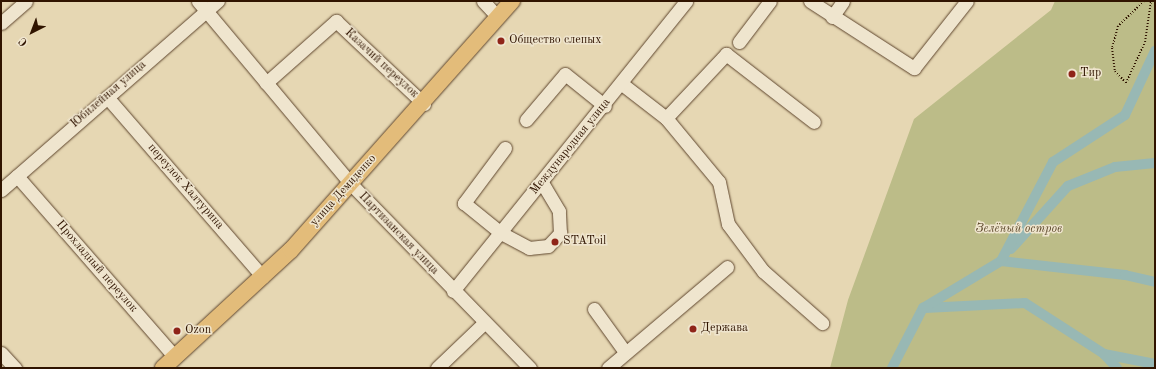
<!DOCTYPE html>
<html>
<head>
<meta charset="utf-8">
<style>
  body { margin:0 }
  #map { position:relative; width:1156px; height:369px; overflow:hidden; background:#e6d7b3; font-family:"Old Standard TT",serif }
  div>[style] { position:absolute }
  .green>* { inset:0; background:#bcbc88 }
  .canal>* { height:10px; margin:-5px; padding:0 5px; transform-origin:5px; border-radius:5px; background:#98b8b4 }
  .path>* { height:2px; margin-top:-1px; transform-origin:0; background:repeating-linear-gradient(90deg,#301400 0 1px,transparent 0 3px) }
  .roads { filter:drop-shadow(0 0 1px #5e452d) drop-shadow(0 0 1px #5e452d) }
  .minor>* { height:13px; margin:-6.5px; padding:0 6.5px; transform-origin:6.5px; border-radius:6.5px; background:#efe5ce }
  .major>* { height:16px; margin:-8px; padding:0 8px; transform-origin:8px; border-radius:8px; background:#e3bc7a }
  .dots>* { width:11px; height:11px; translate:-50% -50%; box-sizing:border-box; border:2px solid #efe5ce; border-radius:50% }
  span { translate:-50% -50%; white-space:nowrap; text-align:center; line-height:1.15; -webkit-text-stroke:3px #efe5ce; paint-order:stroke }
  .poi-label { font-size:12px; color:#301400 }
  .left { translate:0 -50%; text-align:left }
  .street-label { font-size:12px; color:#301400 }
  .park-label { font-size:12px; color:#5a4629; font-style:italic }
  .frame { position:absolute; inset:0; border:2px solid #301400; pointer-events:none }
  .north { position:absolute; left:12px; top:12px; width:40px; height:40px; -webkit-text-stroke:3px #efe5ce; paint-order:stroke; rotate:222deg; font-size:11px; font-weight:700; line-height:16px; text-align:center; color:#301400 }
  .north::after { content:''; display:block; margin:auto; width:14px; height:18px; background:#301400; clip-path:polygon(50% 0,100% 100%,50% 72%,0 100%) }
</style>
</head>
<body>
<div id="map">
  <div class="green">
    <div style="clip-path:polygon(1055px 1px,1155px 1px,1155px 368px,830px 368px,848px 300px,914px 119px,1051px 10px)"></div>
  </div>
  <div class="canal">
    <div style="left:1011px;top:249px;width:85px;rotate:-47.9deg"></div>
    <div style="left:1068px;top:186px;width:51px;rotate:-22deg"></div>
    <div style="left:1115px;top:167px;width:40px;rotate:-5.7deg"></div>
    <div style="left:1001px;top:261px;width:125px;rotate:6.4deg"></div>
    <div style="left:1125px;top:275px;width:31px;rotate:13deg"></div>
    <div style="left:925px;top:308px;width:100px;rotate:-2.9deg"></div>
    <div style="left:1025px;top:303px;width:94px;rotate:32.8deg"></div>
    <div style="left:1104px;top:354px;width:52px;rotate:11.1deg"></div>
    <div style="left:1104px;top:354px;width:19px;rotate:47deg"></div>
    <div style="left:892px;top:368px;width:68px;rotate:-62.7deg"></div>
    <div style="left:923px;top:308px;width:91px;rotate:-31.1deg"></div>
    <div style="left:1001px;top:261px;width:112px;rotate:-62.3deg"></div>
    <div style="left:1053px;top:162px;width:86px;rotate:-33.1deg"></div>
    <div style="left:1125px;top:115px;width:71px;rotate:-64.9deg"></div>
  </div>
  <div class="path">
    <div style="left:1144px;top:1px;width:36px;rotate:136deg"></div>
    <div style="left:1118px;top:26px;width:23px;rotate:105deg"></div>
    <div style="left:1112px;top:48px;width:23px;rotate:83deg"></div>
    <div style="left:1115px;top:71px;width:16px;rotate:47deg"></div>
    <div style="left:1126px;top:83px;width:45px;rotate:-65.1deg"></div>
    <div style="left:1145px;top:42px;width:41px;rotate:-81.7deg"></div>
  </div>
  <div class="roads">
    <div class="minor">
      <div style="left:198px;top:1px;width:239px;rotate:50.1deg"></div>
      <div style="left:351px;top:184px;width:257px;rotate:45.8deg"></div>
      <div style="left:483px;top:1px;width:22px;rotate:47deg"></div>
      <div style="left:810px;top:1px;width:124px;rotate:32.8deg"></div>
      <div style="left:914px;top:68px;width:85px;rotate:-51.7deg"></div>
      <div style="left:832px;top:17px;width:19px;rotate:-55deg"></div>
      <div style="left:1px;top:23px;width:33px;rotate:-41deg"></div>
      <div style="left:739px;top:42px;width:51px;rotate:-52.9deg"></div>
      <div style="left:266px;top:83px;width:94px;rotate:-41.5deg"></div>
      <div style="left:336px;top:21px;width:121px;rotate:43.3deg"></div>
      <div style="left:622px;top:84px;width:56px;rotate:37.7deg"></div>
      <div style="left:666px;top:118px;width:88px;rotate:-46.8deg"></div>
      <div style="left:726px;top:54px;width:111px;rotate:37.7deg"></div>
      <div style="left:107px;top:97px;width:238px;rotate:49.1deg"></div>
      <div style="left:666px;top:118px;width:83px;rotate:50.4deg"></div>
      <div style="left:719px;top:182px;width:43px;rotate:77.9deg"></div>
      <div style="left:728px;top:224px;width:59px;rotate:53.3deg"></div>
      <div style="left:763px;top:271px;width:79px;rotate:41.4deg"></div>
      <div style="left:526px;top:120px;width:60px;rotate:-49.7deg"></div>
      <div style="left:565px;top:74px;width:51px;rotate:38.7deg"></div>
      <div style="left:505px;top:148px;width:69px;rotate:126.7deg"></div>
      <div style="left:464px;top:203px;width:48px;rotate:39deg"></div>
      <div style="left:501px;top:233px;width:32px;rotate:28deg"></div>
      <div style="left:529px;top:248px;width:19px;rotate:-6deg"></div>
      <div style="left:548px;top:246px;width:18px;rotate:-47deg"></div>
      <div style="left:560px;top:233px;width:22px;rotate:-93deg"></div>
      <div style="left:559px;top:211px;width:33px;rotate:-121deg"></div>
      <div style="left:17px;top:176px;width:240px;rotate:48.9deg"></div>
      <div style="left:1px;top:190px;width:288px;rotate:-41.1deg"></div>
      <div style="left:453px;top:291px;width:372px;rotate:-51.2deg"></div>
      <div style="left:594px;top:309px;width:53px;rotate:54.2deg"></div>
      <div style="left:1px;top:353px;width:21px;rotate:47deg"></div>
      <div style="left:437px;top:368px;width:66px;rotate:-43.8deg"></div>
      <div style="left:608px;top:368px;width:156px;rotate:-40.3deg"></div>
    </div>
    <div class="major">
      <div style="left:163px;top:368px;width:174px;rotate:-42.7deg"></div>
      <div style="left:291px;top:250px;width:333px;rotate:-48.4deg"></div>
    </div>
  </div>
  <div class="dots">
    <div style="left:501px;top:41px;background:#8f2418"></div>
    <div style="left:1072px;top:74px;background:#8f2418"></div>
    <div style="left:555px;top:242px;background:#8f2418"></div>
    <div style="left:693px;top:329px;background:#8f2418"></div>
    <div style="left:177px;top:331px;background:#8f2418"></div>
  </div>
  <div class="poi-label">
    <span class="left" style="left:509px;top:41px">Общество слепых</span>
    <span class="left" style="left:1080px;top:74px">Тир</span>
    <span class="left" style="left:563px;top:242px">STAToil</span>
    <span class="left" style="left:701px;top:329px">Держава</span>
    <span class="left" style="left:185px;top:331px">Ozon</span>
  </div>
  <div class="street-label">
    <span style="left:381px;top:64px;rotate:43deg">Казачий переулок</span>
    <span style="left:109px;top:95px;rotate:-41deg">Юбилейная улица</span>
    <span style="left:571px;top:147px;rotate:-51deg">Международная улица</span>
    <span style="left:185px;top:187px;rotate:49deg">переулок Халтурина</span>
    <span style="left:344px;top:191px;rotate:-48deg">улица Демиденко</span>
    <span style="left:398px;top:234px;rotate:46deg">Партизанская улица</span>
    <span style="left:96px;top:267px;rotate:49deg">Прохладный переулок</span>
  </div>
  <div class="park-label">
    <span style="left:1019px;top:230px">Зелёный остров</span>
  </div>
  <div class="frame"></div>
  <div class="north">С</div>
</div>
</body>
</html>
